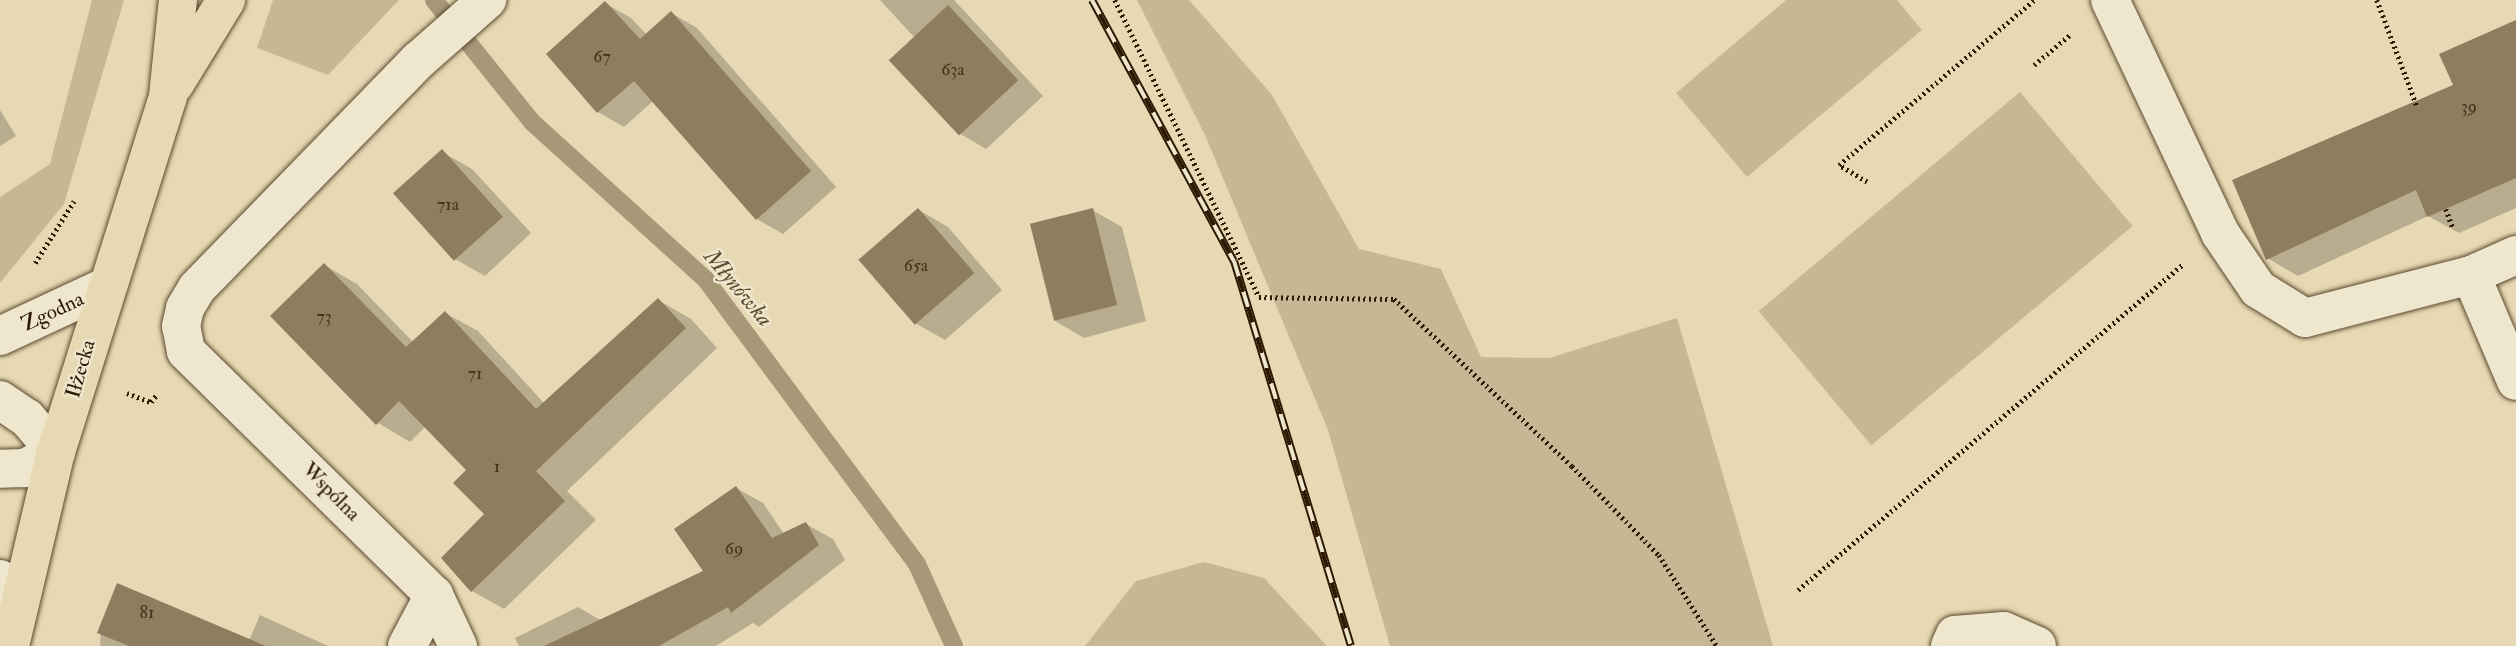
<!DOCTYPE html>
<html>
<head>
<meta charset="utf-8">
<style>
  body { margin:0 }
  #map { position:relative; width:2516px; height:646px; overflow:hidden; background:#e6d9b3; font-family:"IM FELL Double Pica",serif }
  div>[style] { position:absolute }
  .green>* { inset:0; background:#c7b895; transform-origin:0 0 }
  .shadow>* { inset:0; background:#0003 }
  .stream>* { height:18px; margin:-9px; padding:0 9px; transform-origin:9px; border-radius:9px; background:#a79877 }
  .building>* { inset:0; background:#8e7d5f; transform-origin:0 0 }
  .path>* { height:4.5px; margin-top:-2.25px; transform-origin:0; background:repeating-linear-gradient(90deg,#2e1903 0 2px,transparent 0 5.5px) }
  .roads { filter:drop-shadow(0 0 2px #5c492f) drop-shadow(0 0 2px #5c492f) }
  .minor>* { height:38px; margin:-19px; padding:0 19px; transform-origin:19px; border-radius:19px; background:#efe6ce }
  .major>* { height:38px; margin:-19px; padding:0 19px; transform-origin:19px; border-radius:19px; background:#e6d9b3 }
  .rail>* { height:8px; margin-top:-4px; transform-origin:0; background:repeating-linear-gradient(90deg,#efe6ce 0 16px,#2e1903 0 32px); box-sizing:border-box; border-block:2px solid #2e1903 }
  span { translate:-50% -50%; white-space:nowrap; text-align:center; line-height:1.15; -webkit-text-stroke:5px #efe6ce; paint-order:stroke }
  .number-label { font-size:18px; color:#46321a }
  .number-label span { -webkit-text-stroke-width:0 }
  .street-label { font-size:21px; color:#2e1903 }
  .water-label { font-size:23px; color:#5e4c31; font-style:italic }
</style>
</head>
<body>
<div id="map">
  <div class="green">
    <div style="clip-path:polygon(92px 0,124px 0,64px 204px,0 283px,0 197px,50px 164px)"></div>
    <div style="clip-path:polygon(273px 0,399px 0,328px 75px,257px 48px)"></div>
    <div style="clip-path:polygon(1137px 0,1189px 0,1272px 95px,1359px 249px,1441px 269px,1481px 357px,1549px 358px,1677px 318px,1773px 646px,1390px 646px,1328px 430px,1205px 135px)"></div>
    <div style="clip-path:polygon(1786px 0,1897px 0,1922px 30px,1747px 177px,1676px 93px)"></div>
    <div style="left:2020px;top:92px;width:175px;height:341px;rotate:50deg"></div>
    <div style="clip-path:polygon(1204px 562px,1264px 578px,1327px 646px,1085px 646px,1136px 581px)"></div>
  </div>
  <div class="shadow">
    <div style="clip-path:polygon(880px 0,954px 0,1043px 96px,986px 149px,959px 133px,914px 37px)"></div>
    <div style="clip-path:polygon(605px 3px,631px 18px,647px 35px,671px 13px,697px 28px,836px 187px,783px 234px,757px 219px,653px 101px,624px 127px,598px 112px)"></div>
    <div style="clip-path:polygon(2516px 22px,2516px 208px,2459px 233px,2428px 216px,2298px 276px,2267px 258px,2455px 86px)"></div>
    <div style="clip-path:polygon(0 110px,16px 136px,0 146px)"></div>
    <div style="clip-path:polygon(442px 152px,472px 169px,531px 233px,485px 276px,455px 259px)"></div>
    <div style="clip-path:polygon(919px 210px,948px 227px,1002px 290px,945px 340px,915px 323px,861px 260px)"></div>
    <div style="clip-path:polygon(1092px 210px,1122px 227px,1146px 321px,1084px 338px,1055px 321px)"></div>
    <div style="clip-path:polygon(324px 265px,357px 284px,413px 342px,445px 313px,478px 331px,544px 403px,658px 300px,691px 319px,717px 348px,567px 491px,596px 520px,504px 609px,472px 591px,487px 514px,468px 470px,426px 426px,410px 442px,378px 423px,273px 316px)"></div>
    <div style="clip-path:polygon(736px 488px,763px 503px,784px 534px,806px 524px,833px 539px,845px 560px,759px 627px,753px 623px,716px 646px,519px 646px,515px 638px,578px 607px,602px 621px,705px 572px)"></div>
    <div style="clip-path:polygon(260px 615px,328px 646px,100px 646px,101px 628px,249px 641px)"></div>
  </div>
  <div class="stream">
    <div style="left:434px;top:0;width:156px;rotate:51.2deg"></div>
    <div style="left:532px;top:122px;width:235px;rotate:42.2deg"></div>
    <div style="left:706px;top:280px;width:354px;rotate:53.4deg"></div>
    <div style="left:917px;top:564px;width:90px;rotate:65.7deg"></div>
  </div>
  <div class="building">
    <div style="clip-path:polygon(605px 1px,640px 39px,671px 11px,811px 171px,756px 220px,634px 81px,597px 113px,546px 54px)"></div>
    <div style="left:948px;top:5px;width:103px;height:81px;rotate:47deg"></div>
    <div style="clip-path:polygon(2516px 20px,2516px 178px,2427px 217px,2416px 190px,2266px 260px,2232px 180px,2453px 85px,2439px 54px)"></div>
    <div style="left:442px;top:149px;width:91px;height:66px;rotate:48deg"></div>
    <div style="left:918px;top:208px;width:86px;height:79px;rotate:49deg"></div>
    <div style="left:1093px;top:208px;width:100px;height:65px;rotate:76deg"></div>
    <div style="clip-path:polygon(324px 263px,406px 347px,445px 311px,536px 409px,658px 298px,686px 328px,536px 471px,565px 501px,471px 592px,441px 558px,484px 514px,453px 483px,466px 470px,399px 401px,376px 425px,270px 316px)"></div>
    <div style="clip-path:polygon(736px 486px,772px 538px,806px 522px,819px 545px,731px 613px,728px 607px,659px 646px,544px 646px,703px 571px,674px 529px)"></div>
    <div style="clip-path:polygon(117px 583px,266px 646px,129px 646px,97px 633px)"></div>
  </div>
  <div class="path">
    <div style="left:1115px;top:0;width:330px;rotate:64.1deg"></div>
    <div style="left:1259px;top:297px;width:135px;rotate:0.8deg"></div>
    <div style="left:1394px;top:299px;width:244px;rotate:43.2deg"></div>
    <div style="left:1572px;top:466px;width:124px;rotate:45.7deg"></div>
    <div style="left:1659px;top:555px;width:108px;rotate:57.5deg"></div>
    <div style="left:2377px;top:0;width:113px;rotate:69.3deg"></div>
    <div style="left:2034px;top:65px;width:48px;rotate:-40deg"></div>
    <div style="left:1867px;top:182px;width:33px;rotate:-149deg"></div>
    <div style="left:1839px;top:165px;width:255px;rotate:-40.2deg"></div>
    <div style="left:2446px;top:209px;width:20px;rotate:70deg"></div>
    <div style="left:35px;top:263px;width:73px;rotate:-57.8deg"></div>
    <div style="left:127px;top:393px;width:26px;rotate:21deg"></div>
    <div style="left:151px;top:402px;width:10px;rotate:-53deg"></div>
    <div style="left:1798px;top:590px;width:503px;rotate:-40.24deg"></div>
  </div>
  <div class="roads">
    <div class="minor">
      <div style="left:2110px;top:0;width:258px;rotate:64.7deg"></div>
      <div style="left:2220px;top:233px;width:68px;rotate:55.8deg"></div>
      <div style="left:2258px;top:289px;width:55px;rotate:31.7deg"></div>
      <div style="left:2305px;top:318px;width:171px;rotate:-14.5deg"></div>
      <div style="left:2471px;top:275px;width:49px;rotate:-24deg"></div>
      <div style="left:2471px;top:275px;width:115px;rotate:67deg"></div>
      <div style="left:0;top:336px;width:116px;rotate:-25deg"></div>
      <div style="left:0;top:400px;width:32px;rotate:34deg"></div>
      <div style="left:27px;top:418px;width:45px;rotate:49.5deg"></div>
      <div style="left:56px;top:452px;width:36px;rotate:153deg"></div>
      <div style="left:24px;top:468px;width:24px;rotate:178deg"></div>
      <div style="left:0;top:579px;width:34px;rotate:58deg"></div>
      <div style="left:407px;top:646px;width:58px;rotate:-62.1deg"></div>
      <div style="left:458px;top:646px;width:56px;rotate:-115.2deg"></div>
      <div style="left:434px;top:595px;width:348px;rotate:-135.5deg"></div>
      <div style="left:186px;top:351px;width:25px;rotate:-101deg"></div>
      <div style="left:181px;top:326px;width:18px;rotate:-77deg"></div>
      <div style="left:185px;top:308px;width:23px;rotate:-59deg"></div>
      <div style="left:197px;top:288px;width:318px;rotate:-45.8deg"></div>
      <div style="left:419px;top:60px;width:91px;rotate:-41.4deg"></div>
      <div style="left:1950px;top:646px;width:12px;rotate:-66deg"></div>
      <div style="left:1955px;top:635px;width:49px;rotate:-4.7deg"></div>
      <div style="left:2004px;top:631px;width:36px;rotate:24deg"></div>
    </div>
    <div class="major">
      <div style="left:174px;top:85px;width:100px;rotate:-58.5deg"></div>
      <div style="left:10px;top:646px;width:199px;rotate:-76.7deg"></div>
      <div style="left:56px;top:452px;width:373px;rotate:-72.5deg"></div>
      <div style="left:168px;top:96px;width:97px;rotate:-84.1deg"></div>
    </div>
  </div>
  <div class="rail">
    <div style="left:1092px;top:0;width:297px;rotate:61.5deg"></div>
    <div style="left:1234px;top:261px;width:402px;rotate:73.1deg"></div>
  </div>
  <div class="number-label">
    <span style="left:602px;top:57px">67</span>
    <span style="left:953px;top:70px">63a</span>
    <span style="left:2469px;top:107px">39</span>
    <span style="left:448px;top:205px">71a</span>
    <span style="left:916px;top:266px">65a</span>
    <span style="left:324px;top:317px">73</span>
    <span style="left:475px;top:374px">71</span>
    <span style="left:497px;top:467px">1</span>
    <span style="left:734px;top:549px">69</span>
    <span style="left:147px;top:613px">81</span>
  </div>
  <div class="street-label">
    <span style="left:53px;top:312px;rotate:-25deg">Zgodna</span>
    <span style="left:81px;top:369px;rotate:-74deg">Iłżecka</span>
    <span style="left:331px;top:492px;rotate:45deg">Wspólna</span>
  </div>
  <div class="water-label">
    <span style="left:738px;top:288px;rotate:50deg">Młynówka</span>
  </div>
</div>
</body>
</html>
